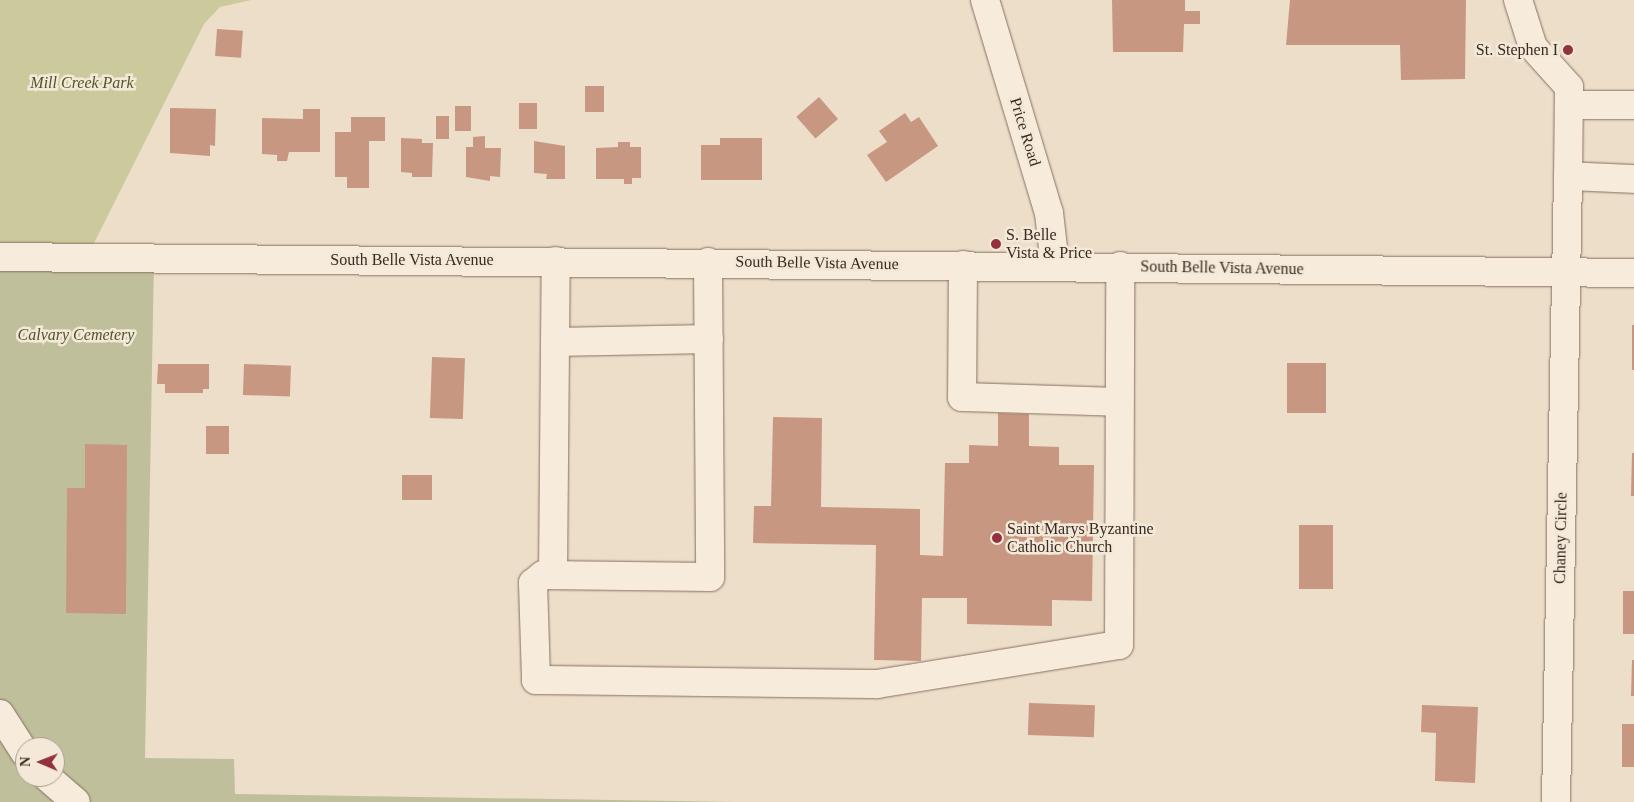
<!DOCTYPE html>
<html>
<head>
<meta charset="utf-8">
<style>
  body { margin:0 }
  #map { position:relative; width:1634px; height:802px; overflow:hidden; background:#eddec9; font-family:Georgia,serif }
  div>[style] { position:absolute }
  .green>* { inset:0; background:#caca9d }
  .cemetery>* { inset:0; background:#bfc09b }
  .building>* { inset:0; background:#c89781; transform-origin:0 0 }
  .roads { filter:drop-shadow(0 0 1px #88705e) drop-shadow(0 0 1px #88705e) }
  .minor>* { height:28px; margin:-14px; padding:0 14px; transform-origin:14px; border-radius:14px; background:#f7ecdc }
  .dots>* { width:14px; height:14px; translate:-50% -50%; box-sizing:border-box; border:2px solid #f4e9d8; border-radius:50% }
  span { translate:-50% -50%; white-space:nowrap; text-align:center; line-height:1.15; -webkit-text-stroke:5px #f4e9d8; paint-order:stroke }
  .poi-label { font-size:16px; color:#392a21 }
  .right { translate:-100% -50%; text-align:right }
  .left { translate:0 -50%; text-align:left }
  .park-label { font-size:16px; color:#4e5529; font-style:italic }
  .street-label { font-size:16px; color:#392a21 }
  .north { position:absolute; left:15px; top:737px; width:50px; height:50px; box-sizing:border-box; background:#f4e9d8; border:1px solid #a99d8f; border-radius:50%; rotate:271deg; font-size:14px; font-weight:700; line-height:20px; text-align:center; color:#392a21 }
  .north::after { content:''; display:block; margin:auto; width:18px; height:22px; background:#94313c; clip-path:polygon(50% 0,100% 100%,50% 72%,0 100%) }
</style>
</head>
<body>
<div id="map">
  <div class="green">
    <div style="clip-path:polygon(0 0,251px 0,220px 7px,204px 24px,87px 257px,0 257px)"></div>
  </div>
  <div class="cemetery">
    <div style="clip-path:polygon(evenodd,0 256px,154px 258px,145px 758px,234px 759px,235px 794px,737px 802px,0 802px,0 256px,25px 747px,55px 747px,55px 777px,25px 777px,25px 747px)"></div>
  </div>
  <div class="building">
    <div style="clip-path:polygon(1112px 0,1185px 0,1185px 11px,1200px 11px,1200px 24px,1184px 24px,1183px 52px,1113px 52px)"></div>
    <div style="clip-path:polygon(1290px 0,1466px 0,1465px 79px,1401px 80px,1400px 45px,1286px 45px)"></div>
    <div style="left:217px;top:29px;width:26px;height:27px;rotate:4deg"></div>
    <div style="left:585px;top:86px;width:19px;height:26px"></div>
    <div style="left:819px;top:97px;width:29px;height:30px;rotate:49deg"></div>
    <div style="left:519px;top:103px;width:18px;height:26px"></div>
    <div style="left:455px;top:106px;width:16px;height:25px"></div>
    <div style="clip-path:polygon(170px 108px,216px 109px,215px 146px,210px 145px,210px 156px,170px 153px)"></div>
    <div style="clip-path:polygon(303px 109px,320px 109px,320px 152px,289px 152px,287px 161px,277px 161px,277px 155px,262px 154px,262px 118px,303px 119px)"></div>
    <div style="clip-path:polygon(905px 113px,911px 122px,919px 117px,938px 146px,886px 182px,867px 155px,887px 142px,879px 131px)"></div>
    <div style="left:436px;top:116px;width:13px;height:23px"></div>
    <div style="clip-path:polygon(351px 117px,385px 117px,385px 141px,369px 141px,369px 188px,347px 188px,347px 177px,335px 177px,335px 132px,351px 132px)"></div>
    <div style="clip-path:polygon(485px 136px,485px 148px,501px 148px,500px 177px,490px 176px,490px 181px,466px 177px,466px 147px,473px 147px,473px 137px)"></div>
    <div style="clip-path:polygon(401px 138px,422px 139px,422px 143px,433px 143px,432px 177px,412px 177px,412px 173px,401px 172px)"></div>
    <div style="clip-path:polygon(720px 138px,762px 138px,762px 180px,701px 180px,701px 145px,720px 145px)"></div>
    <div style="clip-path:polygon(534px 141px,565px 146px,565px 179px,546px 179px,547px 174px,534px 173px)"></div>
    <div style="clip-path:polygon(618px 142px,630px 142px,630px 147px,641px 147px,641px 178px,632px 178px,632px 184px,624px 184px,624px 179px,596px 179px,596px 148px,618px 147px)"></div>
    <div style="left:1632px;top:325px;width:2px;height:45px"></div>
    <div style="left:432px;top:357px;width:33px;height:61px;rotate:2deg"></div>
    <div style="left:1287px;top:363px;width:39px;height:50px"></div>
    <div style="clip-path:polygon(158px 364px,209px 364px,209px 389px,203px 389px,203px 393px,165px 393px,165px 384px,157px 384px)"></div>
    <div style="left:244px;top:364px;width:47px;height:31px;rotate:2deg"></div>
    <div style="clip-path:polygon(998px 413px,1029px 414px,1029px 446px,1059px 447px,1059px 465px,1094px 465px,1092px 601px,1052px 600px,1052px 626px,967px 624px,967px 598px,922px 598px,921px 661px,874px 660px,876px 545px,753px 543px,754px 506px,771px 506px,773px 417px,822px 418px,821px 507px,920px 509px,920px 555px,943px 556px,945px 463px,969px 463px,969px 445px,998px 446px)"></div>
    <div style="left:206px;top:426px;width:23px;height:28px"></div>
    <div style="clip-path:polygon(85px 444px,127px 445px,126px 614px,66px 613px,67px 488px,85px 488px)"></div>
    <div style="clip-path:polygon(1632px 453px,1634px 453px,1634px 496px,1631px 496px)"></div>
    <div style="left:402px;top:475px;width:30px;height:25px"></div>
    <div style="left:1299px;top:525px;width:34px;height:64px"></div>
    <div style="left:1623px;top:591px;width:11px;height:43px"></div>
    <div style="clip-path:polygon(1632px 660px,1634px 660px,1634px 696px,1631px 696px)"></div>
    <div style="left:1029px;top:703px;width:66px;height:32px;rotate:2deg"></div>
    <div style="clip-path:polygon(1422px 705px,1478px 707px,1475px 783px,1435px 781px,1436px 733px,1421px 732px)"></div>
    <div style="left:1622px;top:724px;width:12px;height:43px"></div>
  </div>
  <div class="roads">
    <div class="minor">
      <div style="left:985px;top:0;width:222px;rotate:73.3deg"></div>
      <div style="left:1049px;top:213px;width:52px;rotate:83.4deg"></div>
      <div style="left:1518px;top:0;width:49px;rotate:72.3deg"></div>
      <div style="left:1533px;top:47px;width:54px;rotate:48deg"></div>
      <div style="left:1569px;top:87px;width:89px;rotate:90.6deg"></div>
      <div style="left:1569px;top:105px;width:65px"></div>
      <div style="left:0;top:257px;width:1634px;rotate:0.56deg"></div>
      <div style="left:708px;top:262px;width:315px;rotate:89.6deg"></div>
      <div style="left:710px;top:577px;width:167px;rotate:-179.3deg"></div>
      <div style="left:543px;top:575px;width:13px;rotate:141deg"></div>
      <div style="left:533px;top:583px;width:97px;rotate:88.2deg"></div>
      <div style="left:536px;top:680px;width:341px;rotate:0.7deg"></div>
      <div style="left:877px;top:684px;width:245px;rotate:-9.2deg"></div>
      <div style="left:1119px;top:645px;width:379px;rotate:-89.8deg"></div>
      <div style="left:963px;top:265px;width:132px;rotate:90.4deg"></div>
      <div style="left:962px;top:397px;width:157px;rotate:1.8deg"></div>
      <div style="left:555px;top:342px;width:154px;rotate:-1.1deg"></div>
      <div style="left:553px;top:575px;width:314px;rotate:-89.5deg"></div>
      <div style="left:0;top:714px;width:46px;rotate:57.3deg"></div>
      <div style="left:47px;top:777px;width:38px;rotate:41deg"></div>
      <div style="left:1556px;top:802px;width:626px;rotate:-88.9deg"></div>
      <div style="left:1568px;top:176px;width:66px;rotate:2.6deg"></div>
    </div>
  </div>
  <div class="dots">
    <div style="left:1568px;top:50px;background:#94313c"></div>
    <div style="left:996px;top:244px;background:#94313c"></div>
    <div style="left:997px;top:538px;background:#94313c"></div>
  </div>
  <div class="poi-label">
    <span class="right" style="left:1558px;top:50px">St. Stephen I</span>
    <span class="left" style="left:1006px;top:244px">S. Belle<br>Vista &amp; Price</span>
    <span class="left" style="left:1007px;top:538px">Saint Marys Byzantine<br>Catholic Church</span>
  </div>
  <div class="park-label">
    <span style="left:82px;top:83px">Mill Creek Park</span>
    <span style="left:76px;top:335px">Calvary Cemetery</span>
  </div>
  <div class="street-label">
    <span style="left:1025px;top:132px;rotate:73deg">Price Road</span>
    <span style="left:412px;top:260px">South Belle Vista Avenue</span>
    <span style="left:817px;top:263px;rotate:1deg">South Belle Vista Avenue</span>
    <span style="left:1222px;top:268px;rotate:1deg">South Belle Vista Avenue</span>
    <span style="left:1561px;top:538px;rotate:-89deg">Chaney Circle</span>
  </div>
  <div class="north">N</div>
</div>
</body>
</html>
